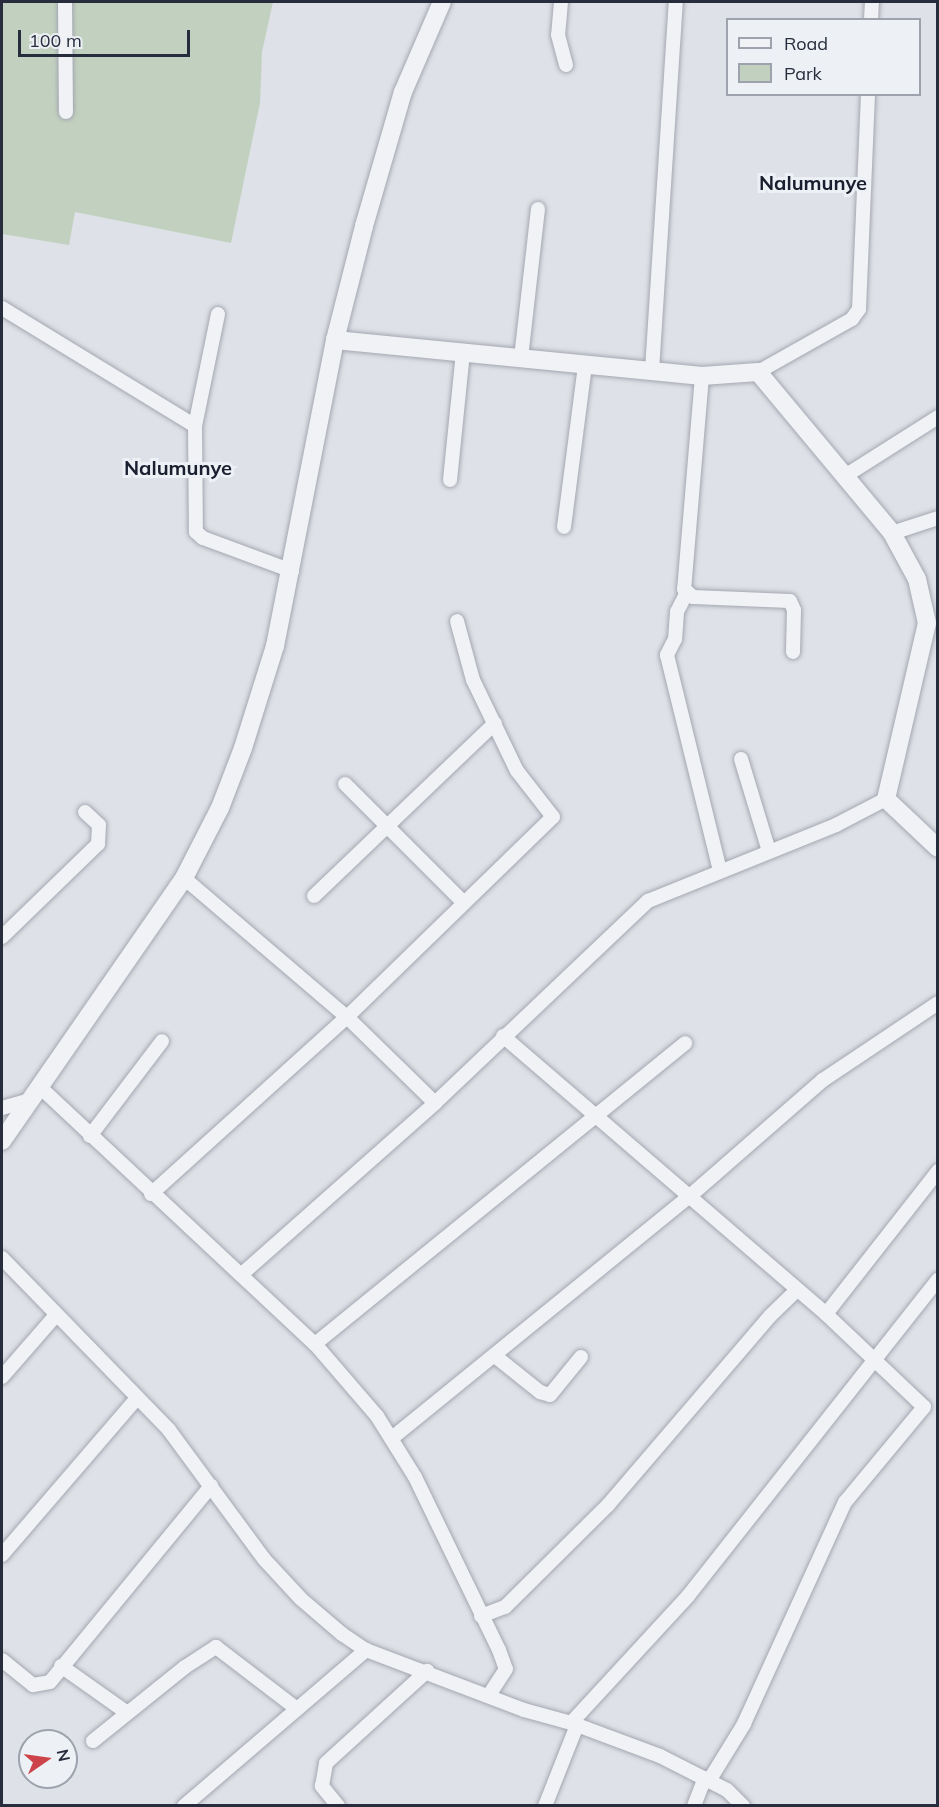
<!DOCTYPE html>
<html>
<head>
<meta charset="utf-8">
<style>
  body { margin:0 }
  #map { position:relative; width:939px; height:1807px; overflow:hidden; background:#dee1e7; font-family:Mulish,sans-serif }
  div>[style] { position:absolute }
  .green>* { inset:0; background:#c2d1bf }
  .roads { filter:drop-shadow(0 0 2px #a4a7b1) drop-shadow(0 0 2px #a4a7b1) }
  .minor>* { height:14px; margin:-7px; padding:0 7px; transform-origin:7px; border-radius:7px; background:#f1f2f6 }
  .tertiary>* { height:18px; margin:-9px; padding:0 9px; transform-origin:9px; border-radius:9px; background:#f1f2f6 }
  span { translate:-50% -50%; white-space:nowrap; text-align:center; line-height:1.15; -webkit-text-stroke:6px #edf0f5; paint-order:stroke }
  .quarter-label { font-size:20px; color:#1a1f2f; font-weight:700 }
  .frame { position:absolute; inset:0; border:3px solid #282d3e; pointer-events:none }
  .legend { position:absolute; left:726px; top:18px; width:195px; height:78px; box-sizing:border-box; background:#edf0f5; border:2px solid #9ea2ac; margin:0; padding:8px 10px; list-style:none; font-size:18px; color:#282d3e }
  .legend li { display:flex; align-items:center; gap:12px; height:30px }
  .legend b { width:30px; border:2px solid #9ea2ac }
  .north { position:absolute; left:18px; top:1729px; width:60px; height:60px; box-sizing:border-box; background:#edf0f5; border:2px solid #9ea2ac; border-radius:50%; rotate:77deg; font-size:16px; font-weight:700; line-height:24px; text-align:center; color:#282d3e }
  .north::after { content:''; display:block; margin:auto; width:21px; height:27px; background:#cc4449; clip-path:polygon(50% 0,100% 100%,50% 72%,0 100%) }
  .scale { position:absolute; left:18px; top:30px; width:172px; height:27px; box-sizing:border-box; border:3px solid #282d3e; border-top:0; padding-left:8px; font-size:18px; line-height:21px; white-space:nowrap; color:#282d3e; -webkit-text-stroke:4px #edf0f5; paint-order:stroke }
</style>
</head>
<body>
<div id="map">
  <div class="green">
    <div style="clip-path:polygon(2px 2px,273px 2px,262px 52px,260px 103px,231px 243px,75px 212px,69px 245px,2px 234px)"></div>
  </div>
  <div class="roads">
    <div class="minor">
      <div style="left:65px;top:2px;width:110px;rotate:89.5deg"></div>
      <div style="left:561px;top:2px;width:33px;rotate:95deg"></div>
      <div style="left:558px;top:35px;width:31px;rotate:75deg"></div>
      <div style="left:871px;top:20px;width:18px;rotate:-87deg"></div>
      <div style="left:2px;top:308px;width:226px;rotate:31.4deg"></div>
      <div style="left:218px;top:314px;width:114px;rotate:101.6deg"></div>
      <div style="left:195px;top:426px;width:106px;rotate:89.5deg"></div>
      <div style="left:196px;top:532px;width:9px;rotate:41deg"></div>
      <div style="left:203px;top:538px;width:95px;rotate:20.3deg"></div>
      <div style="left:521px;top:358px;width:150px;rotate:-83.5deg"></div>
      <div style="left:652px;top:370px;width:369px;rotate:-86.3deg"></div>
      <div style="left:758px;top:372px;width:108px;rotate:-29.4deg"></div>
      <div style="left:852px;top:319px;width:12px;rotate:-55deg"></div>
      <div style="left:859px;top:309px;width:215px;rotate:-87.6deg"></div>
      <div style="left:702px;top:376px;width:214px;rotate:94.8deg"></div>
      <div style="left:684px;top:589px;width:12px;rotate:42deg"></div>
      <div style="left:693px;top:597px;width:97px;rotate:2.4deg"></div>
      <div style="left:790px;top:601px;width:10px;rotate:66deg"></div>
      <div style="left:794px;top:610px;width:42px;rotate:91.4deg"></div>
      <div style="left:845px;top:476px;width:110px;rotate:-32.4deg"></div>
      <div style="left:450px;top:480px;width:129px;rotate:-84.2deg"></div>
      <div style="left:564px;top:527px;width:162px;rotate:-82.6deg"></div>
      <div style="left:892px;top:533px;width:48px;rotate:-18.1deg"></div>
      <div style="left:686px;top:594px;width:20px;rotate:117deg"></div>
      <div style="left:677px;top:612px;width:27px;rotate:94deg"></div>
      <div style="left:675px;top:639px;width:18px;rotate:117deg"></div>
      <div style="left:667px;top:655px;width:222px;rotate:76.2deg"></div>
      <div style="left:741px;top:759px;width:96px;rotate:73.1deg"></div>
      <div style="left:345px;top:784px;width:167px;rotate:45deg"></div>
      <div style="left:184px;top:878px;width:214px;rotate:40.5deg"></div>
      <div style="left:347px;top:1017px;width:123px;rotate:44.3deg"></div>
      <div style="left:435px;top:1103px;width:294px;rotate:-43.5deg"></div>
      <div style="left:648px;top:901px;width:203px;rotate:-22deg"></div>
      <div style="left:836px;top:825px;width:56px;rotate:-27.5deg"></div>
      <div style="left:314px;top:896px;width:250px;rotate:-43.7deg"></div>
      <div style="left:2px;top:937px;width:134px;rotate:-44.1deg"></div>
      <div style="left:98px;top:844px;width:19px;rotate:-87deg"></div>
      <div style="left:99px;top:825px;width:19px;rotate:-137deg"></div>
      <div style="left:503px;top:1036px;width:426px;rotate:40.7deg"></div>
      <div style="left:826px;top:1314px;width:135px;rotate:43.5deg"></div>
      <div style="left:924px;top:1407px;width:124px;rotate:129.7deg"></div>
      <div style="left:845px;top:1502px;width:244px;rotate:114.5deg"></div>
      <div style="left:744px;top:1724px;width:67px;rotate:121.6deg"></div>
      <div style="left:41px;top:1088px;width:375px;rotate:43.1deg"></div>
      <div style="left:315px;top:1344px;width:95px;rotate:49.3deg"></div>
      <div style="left:377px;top:1416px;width:72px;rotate:58.1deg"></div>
      <div style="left:415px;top:1477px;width:192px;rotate:64.1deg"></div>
      <div style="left:499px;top:1650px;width:20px;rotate:70deg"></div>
      <div style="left:506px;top:1669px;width:30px;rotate:123deg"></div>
      <div style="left:2px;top:1108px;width:32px;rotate:-16deg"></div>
      <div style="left:90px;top:1136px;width:119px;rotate:-52.8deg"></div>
      <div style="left:151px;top:1194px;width:264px;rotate:-42.1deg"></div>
      <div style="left:347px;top:1017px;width:287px;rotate:-44.2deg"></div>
      <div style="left:553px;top:817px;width:58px;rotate:-128deg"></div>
      <div style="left:517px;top:771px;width:101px;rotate:-115.8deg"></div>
      <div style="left:473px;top:680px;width:61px;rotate:-105.2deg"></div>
      <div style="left:2px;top:1258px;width:240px;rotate:45.8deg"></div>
      <div style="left:169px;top:1430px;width:160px;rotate:53.6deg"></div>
      <div style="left:264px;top:1559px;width:54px;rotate:47.2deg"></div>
      <div style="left:301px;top:1599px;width:54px;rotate:40.5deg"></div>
      <div style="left:342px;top:1634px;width:29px;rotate:34deg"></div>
      <div style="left:366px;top:1650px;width:169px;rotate:20.8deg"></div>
      <div style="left:524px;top:1710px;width:49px;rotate:15.5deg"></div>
      <div style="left:571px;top:1723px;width:173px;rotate:-47.3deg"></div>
      <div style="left:688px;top:1596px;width:403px;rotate:-51.7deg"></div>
      <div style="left:242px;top:1274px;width:258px;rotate:-41.5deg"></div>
      <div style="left:826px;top:1314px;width:182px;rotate:-51.9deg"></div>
      <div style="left:315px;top:1344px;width:477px;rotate:-39.1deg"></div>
      <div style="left:495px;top:1356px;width:58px;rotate:38.7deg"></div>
      <div style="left:540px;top:1392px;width:10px;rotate:17deg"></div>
      <div style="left:550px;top:1395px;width:49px;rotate:-50.8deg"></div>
      <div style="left:2px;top:1377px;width:82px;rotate:-48.9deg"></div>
      <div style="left:392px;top:1438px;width:385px;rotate:-39.1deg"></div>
      <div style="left:691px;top:1195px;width:175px;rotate:-41.1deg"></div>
      <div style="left:823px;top:1080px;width:138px;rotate:-33.8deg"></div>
      <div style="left:2px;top:1555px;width:207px;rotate:-49.3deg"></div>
      <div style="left:481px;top:1616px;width:26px;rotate:-21deg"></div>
      <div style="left:505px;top:1607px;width:145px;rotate:-44.7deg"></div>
      <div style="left:608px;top:1505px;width:249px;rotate:-49.4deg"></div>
      <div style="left:770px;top:1316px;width:37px;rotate:-44deg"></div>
      <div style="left:2px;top:1660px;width:40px;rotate:39deg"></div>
      <div style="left:33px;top:1685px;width:17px;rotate:-10deg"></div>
      <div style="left:50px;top:1682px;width:254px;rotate:-50.6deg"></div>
      <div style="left:61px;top:1666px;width:80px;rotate:35.3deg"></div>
      <div style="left:93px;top:1741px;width:118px;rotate:-38.8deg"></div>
      <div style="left:185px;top:1667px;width:37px;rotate:-33deg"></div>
      <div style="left:216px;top:1647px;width:102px;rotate:37.4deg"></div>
      <div style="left:184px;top:1806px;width:240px;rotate:-40.6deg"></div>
      <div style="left:338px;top:1806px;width:26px;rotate:-129deg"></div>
      <div style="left:322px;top:1786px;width:23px;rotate:-80deg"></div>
      <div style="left:326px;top:1763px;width:137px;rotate:-42.3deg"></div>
      <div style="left:545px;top:1806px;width:87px;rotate:-68.4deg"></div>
      <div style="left:577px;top:1725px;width:89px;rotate:20.5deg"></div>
      <div style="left:660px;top:1756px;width:75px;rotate:26.9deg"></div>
      <div style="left:727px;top:1790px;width:23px;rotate:45deg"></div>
      <div style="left:694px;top:1806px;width:30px;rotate:-69deg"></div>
    </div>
    <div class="tertiary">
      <div style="left:335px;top:340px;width:369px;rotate:5.6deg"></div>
      <div style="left:702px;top:376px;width:56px;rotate:-4.1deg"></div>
      <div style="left:758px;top:372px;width:209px;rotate:50.2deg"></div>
      <div style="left:892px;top:533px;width:52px;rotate:61.5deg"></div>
      <div style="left:917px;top:579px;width:45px;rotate:77.2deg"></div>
      <div style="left:927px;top:623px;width:181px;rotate:103.1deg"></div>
      <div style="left:886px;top:799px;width:71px;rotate:43.3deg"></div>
      <div style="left:2px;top:1141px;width:320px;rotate:-55.3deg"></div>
      <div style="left:184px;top:878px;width:79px;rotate:-62.8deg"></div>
      <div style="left:220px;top:808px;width:64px;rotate:-69deg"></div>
      <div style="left:243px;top:748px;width:107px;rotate:-72.6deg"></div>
      <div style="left:275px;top:646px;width:312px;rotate:-78.9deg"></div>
      <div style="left:335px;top:340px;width:118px;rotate:-75.7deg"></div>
      <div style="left:364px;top:226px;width:140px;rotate:-73.8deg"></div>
      <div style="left:403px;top:92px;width:98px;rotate:-66.6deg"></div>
    </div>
  </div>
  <div class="quarter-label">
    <span style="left:813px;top:182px">Nalumunye</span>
    <span style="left:178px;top:467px">Nalumunye</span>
  </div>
  <div class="frame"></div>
  <ul class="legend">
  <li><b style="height:8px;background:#f1f2f6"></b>Road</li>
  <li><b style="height:16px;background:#c2d1bf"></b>Park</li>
  </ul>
  <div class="north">N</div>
  <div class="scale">100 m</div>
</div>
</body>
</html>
